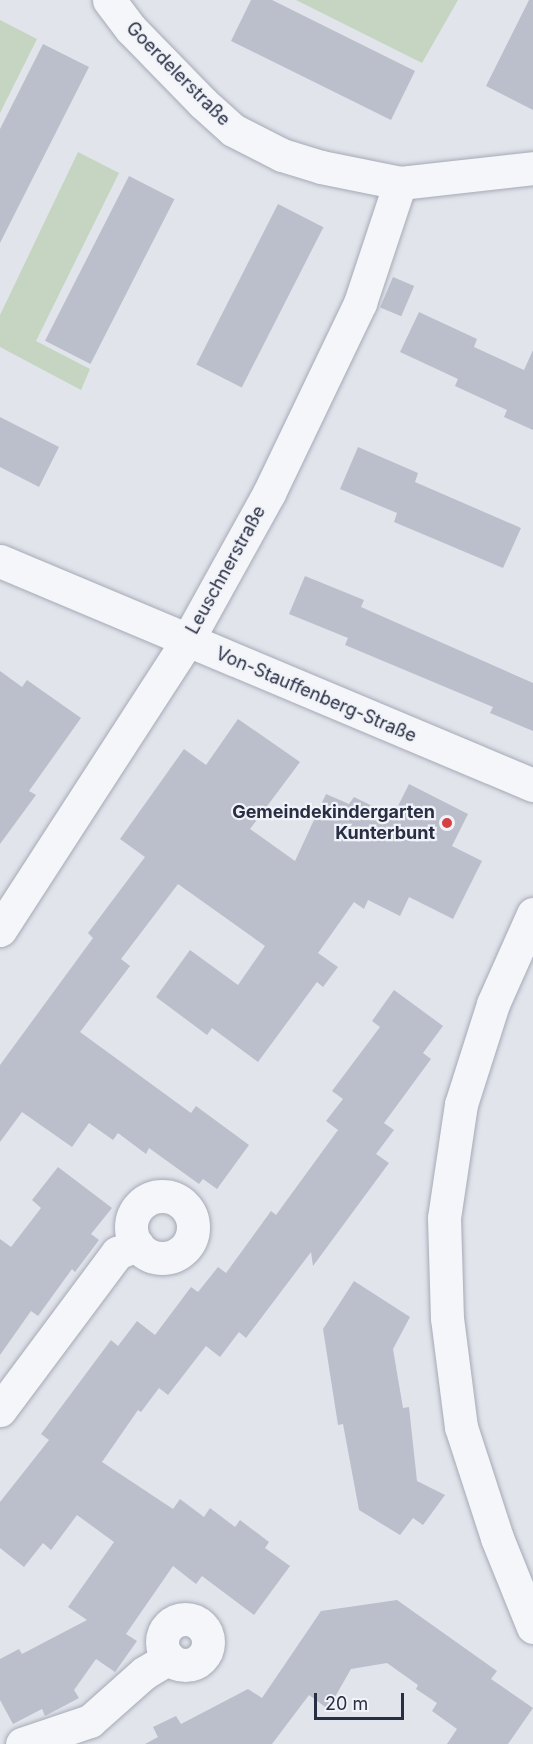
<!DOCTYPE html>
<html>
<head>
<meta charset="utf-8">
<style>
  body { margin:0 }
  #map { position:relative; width:533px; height:1744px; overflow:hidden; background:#e1e4eb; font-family:Inter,sans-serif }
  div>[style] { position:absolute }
  .green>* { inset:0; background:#c5d5c2 }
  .building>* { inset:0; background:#bbbfcb; transform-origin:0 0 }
  .roads { filter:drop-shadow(0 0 2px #a6aab6) drop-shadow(0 0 2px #a6aab6) }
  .minor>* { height:33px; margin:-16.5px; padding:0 16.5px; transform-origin:16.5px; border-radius:16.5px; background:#f5f6f9 }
  .minor>.ring { margin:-16.5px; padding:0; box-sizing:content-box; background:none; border:33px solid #f5f6f9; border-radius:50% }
  .dots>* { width:16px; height:16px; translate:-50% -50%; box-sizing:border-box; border:3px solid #f1f3f8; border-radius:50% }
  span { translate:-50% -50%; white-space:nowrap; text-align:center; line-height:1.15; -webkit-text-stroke:4.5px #f1f3f8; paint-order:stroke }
  .street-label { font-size:18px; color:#282f44 }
  .poi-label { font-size:18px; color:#282f44; font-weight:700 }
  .right { translate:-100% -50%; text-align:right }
  .scale { position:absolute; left:314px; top:1693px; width:90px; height:27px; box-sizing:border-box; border:3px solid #282f44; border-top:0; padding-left:8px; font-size:18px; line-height:21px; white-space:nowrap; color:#282f44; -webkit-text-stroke:4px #f1f3f8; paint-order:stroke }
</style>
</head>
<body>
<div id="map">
  <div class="green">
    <div style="clip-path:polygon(296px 0,458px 0,422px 63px)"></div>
    <div style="clip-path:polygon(0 20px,37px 39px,0 113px)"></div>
    <div style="clip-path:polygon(78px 152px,119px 173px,36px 341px,90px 369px,81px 390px,0 347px,0 315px)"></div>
  </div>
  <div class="building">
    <div style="clip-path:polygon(251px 0,272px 0,415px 71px,391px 120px,231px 41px)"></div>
    <div style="clip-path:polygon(529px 0,533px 0,533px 110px,486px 86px)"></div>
    <div style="clip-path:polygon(43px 44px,89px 67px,0 243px,0 129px)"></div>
    <div style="left:129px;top:176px;width:51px;height:185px;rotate:27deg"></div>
    <div style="left:278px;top:204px;width:51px;height:180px;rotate:27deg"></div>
    <div style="left:393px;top:277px;width:23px;height:33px;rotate:23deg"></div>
    <div style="clip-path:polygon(419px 312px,477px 339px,474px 347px,524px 370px,533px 350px,533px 430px,504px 417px,507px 410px,455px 386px,458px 379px,400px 352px)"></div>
    <div style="clip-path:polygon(0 417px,59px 447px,39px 487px,0 467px)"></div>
    <div style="clip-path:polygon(358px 447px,418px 473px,415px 482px,521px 528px,503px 568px,394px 522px,397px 513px,340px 489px)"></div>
    <div style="clip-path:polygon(305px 576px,364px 600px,361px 607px,533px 683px,533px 731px,490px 713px,493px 707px,345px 645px,348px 638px,289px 614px)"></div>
    <div style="clip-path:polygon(0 671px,22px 687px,27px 680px,81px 718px,29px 791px,36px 795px,0 844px)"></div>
    <div style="clip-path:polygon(238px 719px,300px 762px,250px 829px,295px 861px,326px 794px,349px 804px,354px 797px,393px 816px,409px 784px,468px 814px,452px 846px,482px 861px,453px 919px,409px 897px,400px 916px,368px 900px,364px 909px,354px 902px,318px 953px,338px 967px,323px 987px,317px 982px,258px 1062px,212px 1028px,207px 1035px,156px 997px,190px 950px,238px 985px,265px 946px,178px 884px,121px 959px,130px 966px,80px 1032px,191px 1113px,196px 1106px,249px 1145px,217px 1189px,203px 1179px,199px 1184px,149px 1148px,146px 1154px,118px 1133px,113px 1140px,89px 1123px,72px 1147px,22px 1112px,0 1142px,0 1065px,93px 938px,88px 933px,145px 857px,120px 839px,184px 749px,206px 765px)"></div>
    <div style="clip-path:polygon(394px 990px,443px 1026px,423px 1053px,431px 1059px,384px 1123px,394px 1130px,376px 1154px,389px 1163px,313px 1266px,311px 1252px,246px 1338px,239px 1332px,220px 1357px,206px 1346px,168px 1395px,159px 1388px,141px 1412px,138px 1410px,102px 1462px,173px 1509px,180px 1499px,204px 1517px,210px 1508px,235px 1527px,240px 1520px,269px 1542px,265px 1548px,290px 1566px,254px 1615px,202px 1576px,196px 1584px,173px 1566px,126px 1634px,137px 1641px,115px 1672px,96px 1659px,74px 1690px,79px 1698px,45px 1716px,42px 1709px,13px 1724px,0 1700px,0 1659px,19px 1649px,22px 1654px,87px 1620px,68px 1607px,114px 1542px,77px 1515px,51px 1550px,43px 1543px,24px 1567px,0 1548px,0 1502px,49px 1440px,41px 1434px,111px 1340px,118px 1346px,137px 1321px,155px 1335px,191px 1287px,198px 1292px,218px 1267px,226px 1273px,271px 1211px,276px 1215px,338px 1130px,326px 1121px,343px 1099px,332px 1091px,380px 1027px,372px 1021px)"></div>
    <div style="clip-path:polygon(58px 1167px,112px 1208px,91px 1234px,99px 1240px,75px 1272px,72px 1269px,38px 1316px,31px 1311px,0 1355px,0 1239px,11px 1247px,41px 1208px,32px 1200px)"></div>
    <div style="clip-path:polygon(354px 1281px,410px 1317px,393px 1349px,403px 1408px,409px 1407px,417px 1481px,445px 1495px,423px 1525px,413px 1518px,400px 1535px,359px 1510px,343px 1424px,338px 1425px,323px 1329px)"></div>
    <div style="clip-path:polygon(397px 1600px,497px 1671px,491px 1679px,533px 1708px,508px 1744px,447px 1744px,457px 1729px,432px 1711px,437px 1703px,416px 1689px,418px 1685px,387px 1663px,351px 1669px,328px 1709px,309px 1695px,272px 1744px,145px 1744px,158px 1737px,153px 1727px,176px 1716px,181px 1724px,248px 1689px,262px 1698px,321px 1611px)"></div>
  </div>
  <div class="roads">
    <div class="minor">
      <div style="left:109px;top:0;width:36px;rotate:53deg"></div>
      <div style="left:131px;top:29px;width:103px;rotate:45.8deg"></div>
      <div style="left:203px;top:103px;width:40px;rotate:42deg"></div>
      <div style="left:233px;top:130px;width:55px;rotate:27deg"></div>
      <div style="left:282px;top:155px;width:41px;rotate:17.1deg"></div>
      <div style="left:321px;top:167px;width:81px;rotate:11.4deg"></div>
      <div style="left:400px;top:183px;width:134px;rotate:-6.4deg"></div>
      <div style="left:0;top:561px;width:578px;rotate:22.8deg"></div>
      <div style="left:533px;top:914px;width:98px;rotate:114deg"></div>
      <div style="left:493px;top:1004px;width:105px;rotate:107.7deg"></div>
      <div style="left:461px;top:1104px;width:115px;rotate:98.5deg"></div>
      <div style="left:444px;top:1218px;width:100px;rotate:88.3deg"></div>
      <div style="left:447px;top:1318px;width:110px;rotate:82.7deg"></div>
      <div style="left:461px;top:1427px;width:117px;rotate:72deg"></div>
      <div style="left:497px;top:1538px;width:96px;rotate:68deg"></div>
      <div style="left:0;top:930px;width:344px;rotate:-57.1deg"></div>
      <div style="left:187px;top:641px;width:169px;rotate:-61deg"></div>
      <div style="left:269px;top:493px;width:211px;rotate:-64.4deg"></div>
      <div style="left:360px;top:303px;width:126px;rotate:-71.6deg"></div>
      <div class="ring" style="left:131px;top:1196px;width:29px;height:29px"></div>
      <div style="left:0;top:1410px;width:196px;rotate:-53.3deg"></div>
      <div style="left:117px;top:1253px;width:22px;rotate:-22deg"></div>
      <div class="ring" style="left:162px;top:1619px;width:13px;height:13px"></div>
      <div style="left:22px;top:1744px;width:72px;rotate:-18.7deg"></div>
      <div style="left:90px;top:1721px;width:72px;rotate:-41.6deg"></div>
      <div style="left:144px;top:1673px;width:29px;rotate:-31deg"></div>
    </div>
  </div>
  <div class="dots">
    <div style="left:447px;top:823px;background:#d74043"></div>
  </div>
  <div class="street-label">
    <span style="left:178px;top:74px;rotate:45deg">Goerdelerstraße</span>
    <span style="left:226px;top:570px;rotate:-61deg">Leuschnerstraße</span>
    <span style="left:316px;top:695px;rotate:23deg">Von-Stauffenberg-Straße</span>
  </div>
  <div class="poi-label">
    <span class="right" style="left:435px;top:823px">Gemeindekindergarten<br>Kunterbunt</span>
  </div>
  <div class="scale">20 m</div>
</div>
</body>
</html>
